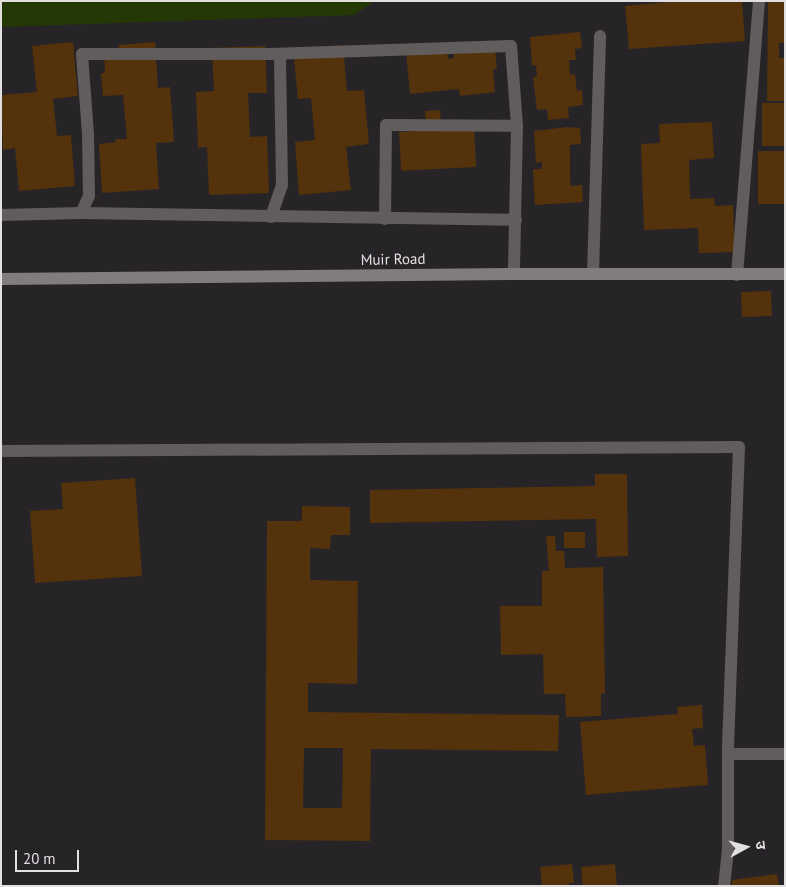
<!DOCTYPE html>
<html>
<head>
<meta charset="utf-8">
<style>
  body { margin:0 }
  #map { position:relative; width:786px; height:887px; overflow:hidden; background:#272428; font-family:"PT Sans","Noto Sans Devanagari",sans-serif }
  div>[style] { position:absolute }
  .green>* { inset:0; background:#243806 }
  .building>* { inset:0; background:#54320b; transform-origin:0 0 }
  .street>* { height:12px; margin:-6px; padding:0 6px; transform-origin:6px; border-radius:6px; background:#615d5d }
  .secondary>* { height:12px; margin:-6px; padding:0 6px; transform-origin:6px; border-radius:6px; background:#827d7d }
  span { translate:-50% -50%; white-space:nowrap; text-align:center; line-height:1.15; -webkit-text-stroke:4px #272428; paint-order:stroke }
  .street-label { font-size:15px; color:#e2dfe2 }
  .frame { position:absolute; inset:0; border:2px solid #e2dfe2; pointer-events:none }
  .north { position:absolute; left:721px; top:822px; width:50px; height:50px; -webkit-text-stroke:4px #272428; paint-order:stroke; rotate:83deg; font-size:14px; font-weight:700; line-height:20px; text-align:center; color:#e2dfe2 }
  .north::after { content:''; display:block; margin:auto; width:18px; height:22px; background:#e2dfe2; clip-path:polygon(50% 0,100% 100%,50% 72%,0 100%) }
  .scale { position:absolute; left:15px; top:850px; width:64px; height:22px; box-sizing:border-box; border:2px solid #e2dfe2; border-top:0; padding-left:6px; font-size:15px; line-height:18px; white-space:nowrap; color:#e2dfe2; -webkit-text-stroke:4px #272428; paint-order:stroke }
</style>
</head>
<body>
<div id="map">
  <div class="green">
    <div style="clip-path:polygon(1px 1px,375px 1px,354px 15px,1px 27px)"></div>
  </div>
  <div class="building">
    <div style="clip-path:polygon(680px 1px,742px 1px,745px 41px,629px 49px,625px 6px)"></div>
    <div style="clip-path:polygon(768px 1px,785px 1px,785px 43px,779px 43px,779px 58px,785px 58px,785px 101px,767px 101px)"></div>
    <div style="clip-path:polygon(580px 32px,582px 48px,575px 49px,576px 60px,569px 60px,570px 75px,575px 74px,577px 91px,582px 90px,583px 105px,568px 107px,569px 118px,548px 120px,547px 109px,537px 110px,533px 77px,537px 77px,536px 65px,532px 66px,530px 37px)"></div>
    <div style="clip-path:polygon(73px 42px,78px 96px,53px 99px,57px 136px,71px 135px,75px 186px,19px 191px,15px 148px,3px 150px,1px 95px,37px 92px,32px 46px)"></div>
    <div style="clip-path:polygon(155px 42px,158px 88px,170px 87px,174px 142px,156px 143px,159px 189px,102px 193px,99px 144px,116px 142px,115px 139px,127px 139px,123px 95px,103px 96px,101px 73px,105px 73px,104px 50px,119px 49px,118px 45px)"></div>
    <div style="clip-path:polygon(343px 45px,347px 91px,364px 90px,369px 144px,346px 147px,351px 190px,299px 195px,295px 142px,315px 140px,311px 98px,298px 99px,293px 49px)"></div>
    <div style="clip-path:polygon(265px 46px,267px 93px,248px 93px,250px 137px,267px 136px,269px 193px,209px 195px,207px 147px,198px 148px,196px 92px,214px 91px,212px 48px)"></div>
    <div style="clip-path:polygon(447px 48px,448px 59px,454px 58px,454px 54px,495px 50px,497px 69px,493px 69px,495px 92px,460px 96px,459px 89px,410px 94px,406px 52px)"></div>
    <div style="left:762px;top:103px;width:23px;height:43px"></div>
    <div style="left:440px;top:110px;width:13px;height:15px;rotate:86deg"></div>
    <div style="clip-path:polygon(712px 122px,714px 158px,689px 160px,690px 199px,714px 198px,715px 206px,733px 205px,735px 252px,699px 253px,698px 228px,644px 230px,641px 144px,660px 143px,659px 124px)"></div>
    <div style="clip-path:polygon(567px 127px,580px 128px,581px 144px,570px 145px,570px 181px,571px 186px,582px 185px,583px 202px,535px 205px,533px 169px,542px 169px,542px 162px,536px 163px,534px 131px)"></div>
    <div style="left:474px;top:128px;width:39px;height:75px;rotate:87deg"></div>
    <div style="left:785px;top:151px;width:53px;height:27px;rotate:90deg"></div>
    <div style="left:771px;top:291px;width:25px;height:30px;rotate:88deg"></div>
    <div style="clip-path:polygon(595px 474px,627px 474px,628px 556px,597px 557px,596px 519px,370px 523px,370px 490px,595px 486px)"></div>
    <div style="clip-path:polygon(135px 478px,142px 576px,35px 583px,30px 511px,63px 509px,61px 483px)"></div>
    <div style="clip-path:polygon(evenodd,302px 506px,350px 507px,350px 535px,331px 535px,330px 549px,310px 548px,310px 580px,358px 581px,357px 684px,308px 683px,308px 712px,559px 715px,558px 751px,371px 749px,370px 841px,265px 840px,267px 521px,302px 521px,302px 506px,304px 748px,343px 748px,342px 808px,303px 808px,304px 748px)"></div>
    <div style="left:585px;top:532px;width:16px;height:21px;rotate:90deg"></div>
    <div style="clip-path:polygon(546px 536px,555px 536px,556px 551px,564px 551px,565px 568px,603px 567px,605px 693px,601px 694px,601px 716px,566px 717px,565px 694px,544px 694px,543px 654px,501px 655px,500px 606px,542px 606px,542px 571px,549px 571px)"></div>
    <div style="clip-path:polygon(702px 705px,703px 728px,692px 729px,694px 746px,705px 745px,708px 785px,586px 795px,580px 722px,678px 714px,677px 707px)"></div>
    <div style="clip-path:polygon(572px 864px,574px 883px,569px 883px,569px 886px,542px 885px,540px 867px)"></div>
    <div style="left:615px;top:864px;width:22px;height:34px;rotate:85deg"></div>
    <div style="clip-path:polygon(777px 874px,779px 886px,732px 886px,732px 880px)"></div>
  </div>
  <div class="street">
    <div style="left:81px;top:213px;width:19px;rotate:-65deg"></div>
    <div style="left:89px;top:196px;width:62px;rotate:-90.9deg"></div>
    <div style="left:88px;top:134px;width:80px;rotate:-94.3deg"></div>
    <div style="left:82px;top:54px;width:188px"></div>
    <div style="left:270px;top:54px;width:241px;rotate:-1.9deg"></div>
    <div style="left:511px;top:46px;width:80px;rotate:85.7deg"></div>
    <div style="left:517px;top:126px;width:148px;rotate:91.2deg"></div>
    <div style="left:1px;top:215px;width:80px;rotate:-1.4deg"></div>
    <div style="left:81px;top:213px;width:435px;rotate:0.9deg"></div>
    <div style="left:271px;top:217px;width:34px;rotate:-71deg"></div>
    <div style="left:282px;top:185px;width:131px;rotate:-90.9deg"></div>
    <div style="left:385px;top:219px;width:94px;rotate:-89.4deg"></div>
    <div style="left:386px;top:125px;width:131px;rotate:0.4deg"></div>
    <div style="left:593px;top:274px;width:238px;rotate:-88.3deg"></div>
    <div style="left:737px;top:275px;width:275px;rotate:-85.4deg"></div>
    <div style="left:1px;top:451px;width:738px;rotate:-0.31deg"></div>
    <div style="left:739px;top:447px;width:307px;rotate:92.1deg"></div>
    <div style="left:728px;top:754px;width:95px;rotate:90deg"></div>
    <div style="left:728px;top:849px;width:37px;rotate:96deg"></div>
    <div style="left:728px;top:754px;width:57px"></div>
  </div>
  <div class="secondary">
    <div style="left:1px;top:279px;width:513px;rotate:-0.56deg"></div>
    <div style="left:514px;top:274px;width:271px"></div>
  </div>
  <div class="street-label">
    <span style="left:393px;top:259px;rotate:-1deg">Muir Road</span>
  </div>
  <div class="frame"></div>
  <div class="north">उ</div>
  <div class="scale">20 m</div>
</div>
</body>
</html>
